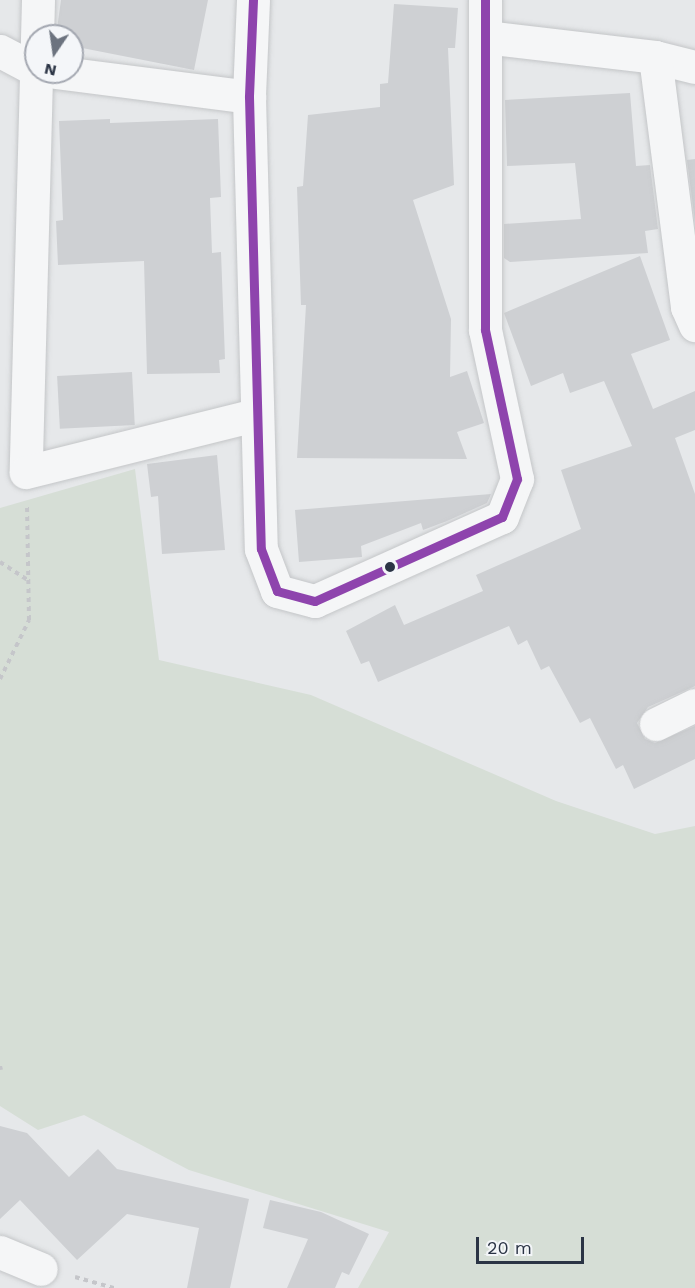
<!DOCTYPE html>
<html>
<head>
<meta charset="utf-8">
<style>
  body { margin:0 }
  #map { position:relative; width:695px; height:1288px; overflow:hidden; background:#e6e8ea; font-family:"Work Sans",sans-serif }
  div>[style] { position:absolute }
  .green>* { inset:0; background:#d6ded6 }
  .building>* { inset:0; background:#ced0d3; transform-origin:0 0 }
  .path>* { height:4px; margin-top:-2px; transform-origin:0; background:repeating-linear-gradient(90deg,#c5c6ca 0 4.5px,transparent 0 9px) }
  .roads { filter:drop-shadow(0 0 2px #c4c6c8) drop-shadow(0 0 2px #c4c6c8) }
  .street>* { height:33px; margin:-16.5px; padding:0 16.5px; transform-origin:16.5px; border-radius:16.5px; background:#f5f6f7 }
  .bus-1>* { height:9px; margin:-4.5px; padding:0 4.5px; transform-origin:4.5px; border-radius:4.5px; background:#8e44ad }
  .dots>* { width:16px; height:16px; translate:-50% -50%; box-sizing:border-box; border:3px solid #f4f6f9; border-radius:50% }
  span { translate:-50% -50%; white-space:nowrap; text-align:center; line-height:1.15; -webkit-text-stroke:4.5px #f4f6f9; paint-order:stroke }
  .north { position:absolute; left:24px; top:24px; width:60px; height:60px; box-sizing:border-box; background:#f4f6f9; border:2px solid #a4a8b1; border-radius:50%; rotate:193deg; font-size:16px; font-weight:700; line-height:24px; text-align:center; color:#2b3445 }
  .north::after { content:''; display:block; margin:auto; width:21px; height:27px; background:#6c737f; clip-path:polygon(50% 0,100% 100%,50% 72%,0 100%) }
  .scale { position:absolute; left:476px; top:1237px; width:108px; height:27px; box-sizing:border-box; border:3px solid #2b3445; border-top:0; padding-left:8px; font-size:18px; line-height:21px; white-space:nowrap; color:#2b3445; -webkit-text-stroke:4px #f4f6f9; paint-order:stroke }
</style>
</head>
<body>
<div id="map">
  <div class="green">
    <div style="clip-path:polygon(135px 469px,159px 660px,311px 695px,556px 801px,655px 834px,695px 826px,695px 1288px,358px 1288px,389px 1232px,189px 1170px,84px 1115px,38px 1130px,0 1106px,0 508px)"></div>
  </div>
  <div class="building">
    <div style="clip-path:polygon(61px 0,208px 0,194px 70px,72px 46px,72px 36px,56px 36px)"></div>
    <div style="clip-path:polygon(394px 4px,458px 8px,455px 48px,448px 48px,454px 185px,413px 200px,451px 319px,450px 377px,467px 371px,484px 423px,457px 432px,467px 459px,297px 458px,306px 305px,301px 305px,297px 187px,303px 186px,308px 115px,380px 107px,380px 84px,388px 83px)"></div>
    <div style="clip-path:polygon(630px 93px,636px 166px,650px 165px,658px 229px,645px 231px,648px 253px,510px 262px,504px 258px,504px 224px,581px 219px,575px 163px,507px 166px,505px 100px)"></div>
    <div style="clip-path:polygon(110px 119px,110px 123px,218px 119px,221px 197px,210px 198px,212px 253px,221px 252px,225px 359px,219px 360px,220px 373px,147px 374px,144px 261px,58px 265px,56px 221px,63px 220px,59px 121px)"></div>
    <div style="clip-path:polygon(695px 159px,695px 222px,687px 160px)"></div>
    <div style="clip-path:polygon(640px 256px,670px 340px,631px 354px,653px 409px,695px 391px,695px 430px,675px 438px,695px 494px,695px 686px,648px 707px,637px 723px,645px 739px,655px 743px,695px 726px,695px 759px,634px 789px,623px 765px,616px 769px,590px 718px,580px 723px,549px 666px,541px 670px,527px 640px,518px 645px,509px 626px,378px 682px,369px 661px,361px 664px,346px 631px,395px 605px,404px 625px,483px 591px,476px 575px,581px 529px,561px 470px,632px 446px,604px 381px,570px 393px,563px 373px,531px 386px,504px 313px)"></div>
    <div style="left:132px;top:372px;width:53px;height:75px;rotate:87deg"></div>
    <div style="clip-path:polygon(217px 455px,225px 550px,162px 554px,158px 496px,151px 497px,147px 464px)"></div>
    <div style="clip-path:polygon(491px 494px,487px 503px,447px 521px,423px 530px,421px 523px,361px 546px,362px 557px,299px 562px,295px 510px)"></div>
    <div style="clip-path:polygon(0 1126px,27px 1133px,69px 1177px,98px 1149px,117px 1169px,249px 1199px,230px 1288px,187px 1288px,199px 1228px,127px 1214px,77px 1260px,20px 1200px,0 1219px)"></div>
    <div style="clip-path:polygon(270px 1200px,321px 1212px,369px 1234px,349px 1275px,342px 1272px,335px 1288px,287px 1288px,308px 1239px,263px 1228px)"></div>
  </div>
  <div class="path">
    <div style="left:0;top:562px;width:33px;rotate:33deg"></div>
    <div style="left:0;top:679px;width:66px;rotate:-63.8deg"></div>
    <div style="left:29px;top:620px;width:115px;rotate:-91deg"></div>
    <div style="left:0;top:1066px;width:4px;rotate:76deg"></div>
    <div style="left:75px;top:1277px;width:41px;rotate:15.8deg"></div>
  </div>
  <div class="roads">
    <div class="street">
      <div style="left:38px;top:0;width:472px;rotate:91.5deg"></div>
      <div style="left:26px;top:472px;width:235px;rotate:-14deg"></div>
      <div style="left:253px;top:0;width:97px;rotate:92.4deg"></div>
      <div style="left:249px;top:97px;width:452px;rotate:88.5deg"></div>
      <div style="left:261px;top:549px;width:45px;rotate:69.1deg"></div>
      <div style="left:277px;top:591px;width:39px;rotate:15deg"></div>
      <div style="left:315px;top:601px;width:205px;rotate:-24.2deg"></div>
      <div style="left:502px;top:517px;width:41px;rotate:-68.5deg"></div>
      <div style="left:517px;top:479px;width:152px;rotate:-102.1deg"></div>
      <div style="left:485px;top:330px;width:330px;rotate:-90deg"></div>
      <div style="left:485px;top:37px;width:171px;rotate:6.7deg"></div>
      <div style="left:655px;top:57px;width:41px;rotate:14deg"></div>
      <div style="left:0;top:51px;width:41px;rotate:27.8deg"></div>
      <div style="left:655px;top:57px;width:252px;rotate:82.7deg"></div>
      <div style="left:687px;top:307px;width:20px;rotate:66deg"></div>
      <div style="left:55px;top:72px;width:196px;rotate:7.3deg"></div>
      <div style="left:656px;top:724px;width:43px;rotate:-26deg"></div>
      <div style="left:0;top:1252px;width:44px;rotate:22.5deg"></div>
    </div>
  </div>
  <div class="bus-1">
    <div style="left:253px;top:0;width:97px;rotate:92.4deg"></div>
    <div style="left:249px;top:97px;width:452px;rotate:88.5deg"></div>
    <div style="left:261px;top:549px;width:45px;rotate:69.1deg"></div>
    <div style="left:277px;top:591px;width:39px;rotate:15deg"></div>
    <div style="left:315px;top:601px;width:205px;rotate:-24.2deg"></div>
    <div style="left:502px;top:517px;width:41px;rotate:-68.5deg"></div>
    <div style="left:517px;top:479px;width:152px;rotate:-102.1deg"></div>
    <div style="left:485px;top:330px;width:330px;rotate:-90deg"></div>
  </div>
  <div class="dots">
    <div style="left:390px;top:567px;background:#2b3445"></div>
  </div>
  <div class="north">N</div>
  <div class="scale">20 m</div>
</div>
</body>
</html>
